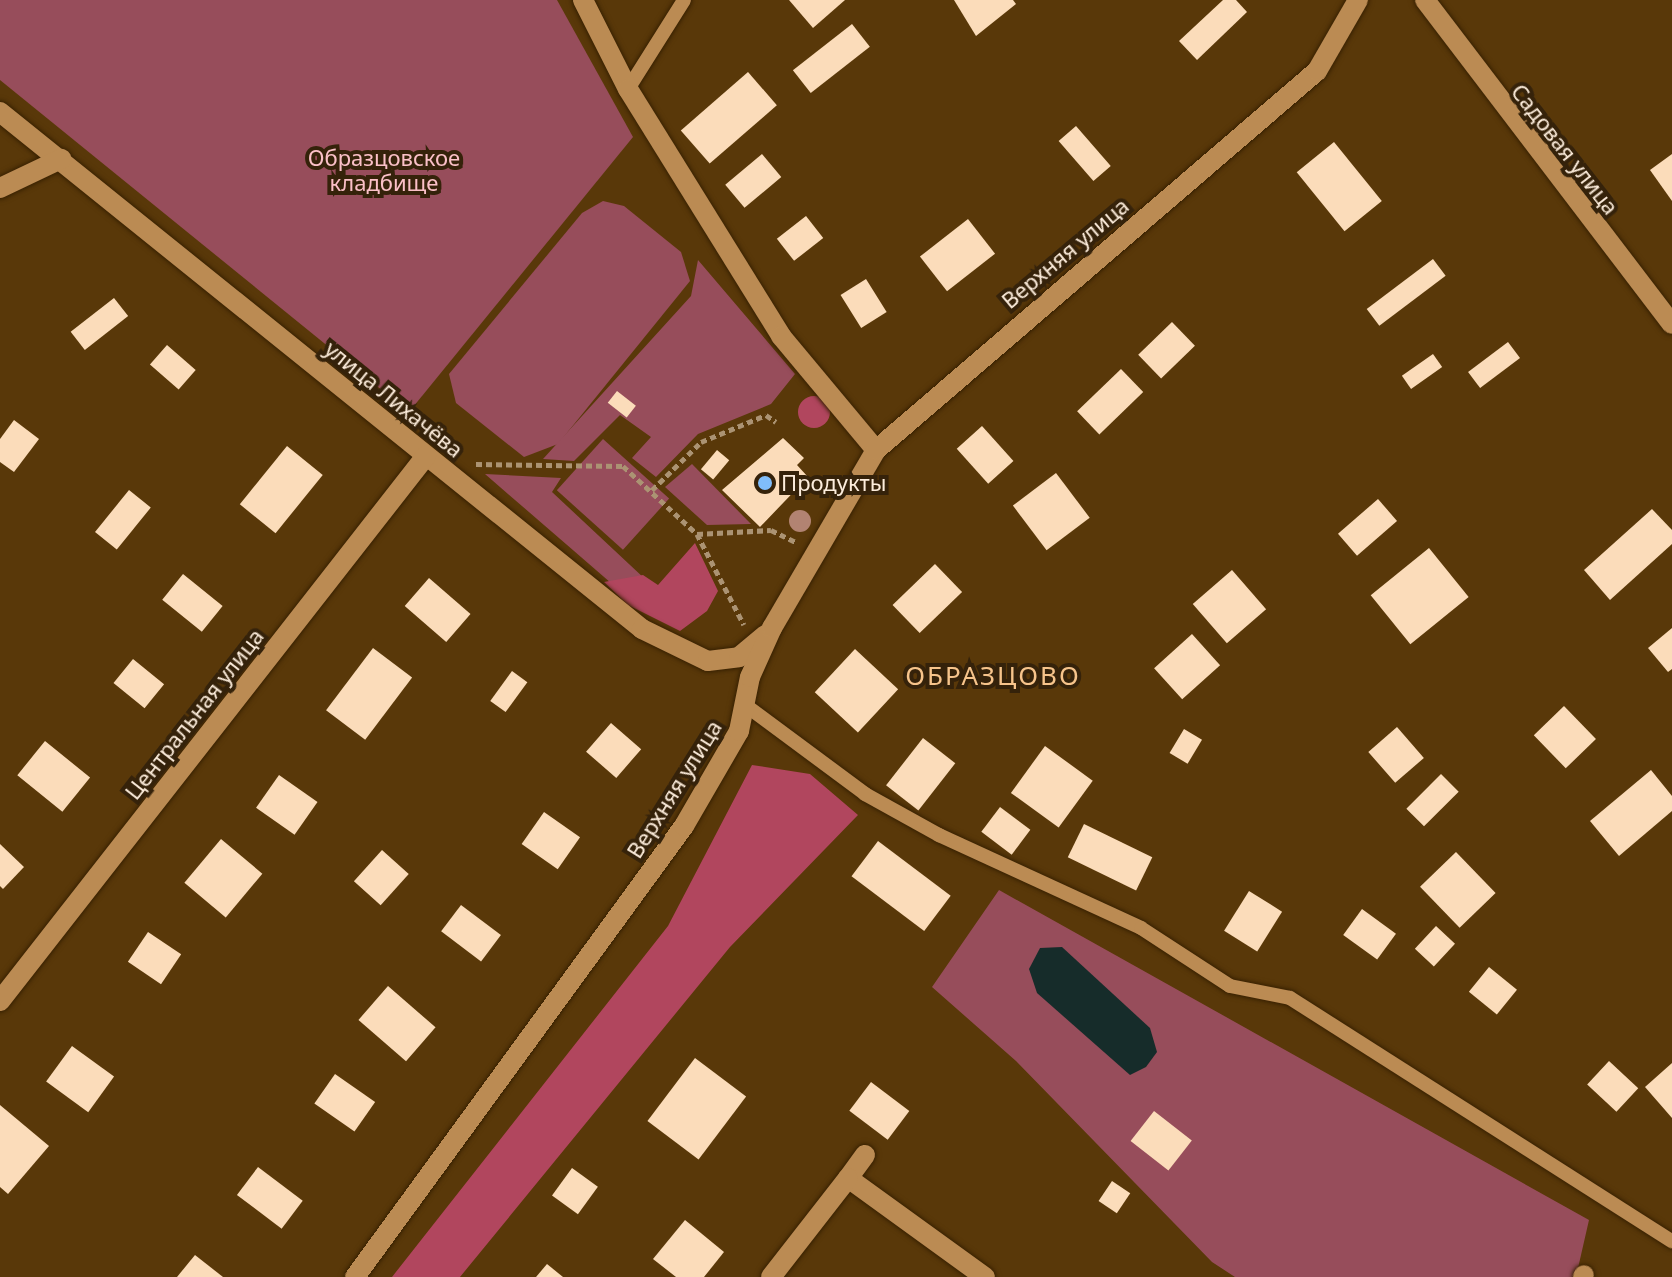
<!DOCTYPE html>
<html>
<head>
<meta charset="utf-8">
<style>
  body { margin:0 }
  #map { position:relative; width:1672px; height:1277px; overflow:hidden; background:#593809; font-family:"Noto Sans",sans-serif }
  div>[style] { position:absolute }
  .green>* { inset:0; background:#974d5b; transform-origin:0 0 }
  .forest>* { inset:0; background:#b1465e }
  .round { border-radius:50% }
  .water>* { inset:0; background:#162c2a }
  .building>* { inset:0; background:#fbdcba; transform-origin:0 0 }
  .path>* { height:5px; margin-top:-2.5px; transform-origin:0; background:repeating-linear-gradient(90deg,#ab9373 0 6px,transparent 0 10px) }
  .roads { filter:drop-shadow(0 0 2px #382102) drop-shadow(0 0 2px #382102) }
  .service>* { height:14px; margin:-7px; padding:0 7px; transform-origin:7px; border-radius:7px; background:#bb8b53 }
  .minor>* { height:20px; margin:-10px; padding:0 10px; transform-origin:10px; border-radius:10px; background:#bb8b53 }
  .tertiary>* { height:20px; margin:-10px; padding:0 10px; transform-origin:10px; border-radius:10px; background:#bb8b53 }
  .trees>* { width:22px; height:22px; margin:-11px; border-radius:50%; background:#b28372 }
  .dots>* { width:22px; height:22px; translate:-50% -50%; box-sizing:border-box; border:4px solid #35220a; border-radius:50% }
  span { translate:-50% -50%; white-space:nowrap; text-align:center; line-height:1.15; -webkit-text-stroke:8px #35220a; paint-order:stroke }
  .street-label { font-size:22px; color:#fdeddc }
  .park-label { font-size:22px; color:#fbc0c8 }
  .poi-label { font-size:22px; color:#fdeddc }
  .left { translate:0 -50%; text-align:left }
  .quarter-label { font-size:26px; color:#f7c48b; letter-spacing:2px }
</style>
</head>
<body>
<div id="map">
  <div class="green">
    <div style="clip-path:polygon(0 0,557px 0,633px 137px,409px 412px,0 80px)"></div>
    <div style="clip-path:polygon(603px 201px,624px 206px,681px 252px,690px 281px,558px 444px,524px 457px,456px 403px,449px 374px,582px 213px)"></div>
    <div style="clip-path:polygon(698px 260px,795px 374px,771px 404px,698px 434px,656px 477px,632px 458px,651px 437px,620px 415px,574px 461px,543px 459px,691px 296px)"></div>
    <div style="left:603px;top:439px;width:89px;height:69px;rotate:42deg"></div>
    <div style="clip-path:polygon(692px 464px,751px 524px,707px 525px,665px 487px)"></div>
    <div style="clip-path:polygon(485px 474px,561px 478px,552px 492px,645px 579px,611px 583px)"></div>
    <div style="clip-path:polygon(999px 890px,1589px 1220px,1576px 1277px,1235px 1277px,1212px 1262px,1016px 1061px,932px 987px)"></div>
  </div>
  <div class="forest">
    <div class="round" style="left:798px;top:396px;width:32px;height:32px"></div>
    <div style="clip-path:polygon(695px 543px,718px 591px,707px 611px,680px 631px,628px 605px,604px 582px,643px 575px,658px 585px)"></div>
    <div style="clip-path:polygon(752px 765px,810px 774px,858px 815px,730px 947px,460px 1277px,392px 1277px,668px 926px)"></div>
  </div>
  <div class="water">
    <div style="clip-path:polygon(1040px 948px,1062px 947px,1150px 1028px,1157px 1052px,1146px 1067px,1130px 1075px,1037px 993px,1029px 969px)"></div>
  </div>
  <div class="building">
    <div style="clip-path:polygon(789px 0,845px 0,813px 28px)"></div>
    <div style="clip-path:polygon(954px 0,1013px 0,1016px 4px,976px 36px)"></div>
    <div style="clip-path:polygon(1223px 0,1236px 0,1247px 12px,1197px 60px,1179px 41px)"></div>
    <div style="left:852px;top:24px;width:29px;height:75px;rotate:52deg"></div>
    <div style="left:748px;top:72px;width:44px;height:89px;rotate:49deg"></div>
    <div style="left:1076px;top:126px;width:53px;height:23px;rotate:49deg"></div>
    <div style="left:1334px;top:142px;width:76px;height:48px;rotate:51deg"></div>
    <div style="left:762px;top:154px;width:30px;height:48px;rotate:50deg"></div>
    <div style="clip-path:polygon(1672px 154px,1672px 201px,1650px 170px)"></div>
    <div style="left:806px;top:216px;width:28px;height:37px;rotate:52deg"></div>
    <div style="left:968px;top:219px;width:44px;height:61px;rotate:52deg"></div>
    <div style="left:1433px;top:259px;width:21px;height:83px;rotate:53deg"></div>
    <div style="left:866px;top:279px;width:39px;height:30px;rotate:58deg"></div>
    <div style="left:114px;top:298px;width:23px;height:55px;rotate:52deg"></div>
    <div style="left:1172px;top:322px;width:33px;height:47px;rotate:46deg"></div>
    <div style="left:1508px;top:342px;width:20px;height:50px;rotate:53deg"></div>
    <div style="left:167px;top:345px;width:38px;height:26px;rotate:41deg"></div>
    <div style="left:1433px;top:354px;width:16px;height:38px;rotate:55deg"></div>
    <div style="left:1121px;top:369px;width:32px;height:61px;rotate:46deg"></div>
    <div style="left:617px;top:391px;width:24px;height:15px;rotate:38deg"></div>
    <div style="clip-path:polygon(14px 420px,39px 439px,14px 472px,0 462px,0 439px)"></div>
    <div style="left:982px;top:426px;width:47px;height:34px;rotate:48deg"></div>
    <div style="clip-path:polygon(783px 438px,804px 458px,797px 465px,808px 477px,760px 527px,722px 490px)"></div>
    <div style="left:287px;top:446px;width:46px;height:75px;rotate:39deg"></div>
    <div style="left:717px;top:450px;width:16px;height:25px;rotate:40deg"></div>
    <div style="left:1056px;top:473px;width:56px;height:54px;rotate:53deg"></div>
    <div style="left:129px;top:490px;width:28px;height:54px;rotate:39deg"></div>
    <div style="left:1378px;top:499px;width:29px;height:53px;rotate:49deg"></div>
    <div style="clip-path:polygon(1652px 509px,1672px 530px,1672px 544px,1610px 600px,1584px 570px)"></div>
    <div style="left:1429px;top:548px;width:63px;height:75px;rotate:51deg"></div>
    <div style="left:935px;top:564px;width:39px;height:59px;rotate:46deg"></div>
    <div style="left:1232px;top:570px;width:52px;height:52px;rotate:49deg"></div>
    <div style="left:183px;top:574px;width:51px;height:33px;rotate:39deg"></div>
    <div style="left:429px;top:578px;width:55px;height:37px;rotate:41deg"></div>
    <div style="clip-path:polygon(1672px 628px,1672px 669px,1668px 672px,1648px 648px)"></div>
    <div style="left:1192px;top:634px;width:42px;height:51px;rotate:48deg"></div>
    <div style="left:373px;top:648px;width:49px;height:78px;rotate:37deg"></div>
    <div style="left:855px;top:649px;width:59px;height:59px;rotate:43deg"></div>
    <div style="left:133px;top:659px;width:40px;height:31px;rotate:39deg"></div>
    <div style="left:512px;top:671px;width:19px;height:37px;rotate:36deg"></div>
    <div style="left:1564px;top:706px;width:46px;height:42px;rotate:46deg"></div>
    <div style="left:611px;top:723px;width:40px;height:38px;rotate:41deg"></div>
    <div style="left:1397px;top:727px;width:41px;height:38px;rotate:49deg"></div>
    <div style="left:1184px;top:729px;width:21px;height:28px;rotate:31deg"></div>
    <div style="left:923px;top:738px;width:41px;height:60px;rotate:38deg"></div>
    <div style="left:45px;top:741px;width:58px;height:44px;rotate:39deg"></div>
    <div style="left:1045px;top:746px;width:59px;height:58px;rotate:36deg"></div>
    <div style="clip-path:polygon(1651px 770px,1672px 796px,1672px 811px,1619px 856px,1590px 821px)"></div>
    <div style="left:1441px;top:774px;width:25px;height:49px;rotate:45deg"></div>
    <div style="left:279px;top:775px;width:47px;height:40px;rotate:35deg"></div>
    <div style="left:1000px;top:807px;width:38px;height:31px;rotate:37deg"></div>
    <div style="left:544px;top:812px;width:44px;height:39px;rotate:35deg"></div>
    <div style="left:1084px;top:824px;width:76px;height:37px;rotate:26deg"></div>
    <div style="left:221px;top:839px;width:54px;height:57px;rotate:40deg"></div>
    <div style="left:878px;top:841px;width:91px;height:44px;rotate:37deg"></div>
    <div style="clip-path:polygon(0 844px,24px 867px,3px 889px,0 886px)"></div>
    <div style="left:382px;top:850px;width:36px;height:42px;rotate:42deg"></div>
    <div style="left:1456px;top:852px;width:57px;height:50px;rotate:46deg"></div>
    <div style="left:1249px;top:891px;width:39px;height:47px;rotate:32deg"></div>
    <div style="left:461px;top:905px;width:50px;height:33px;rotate:37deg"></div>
    <div style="left:1362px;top:909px;width:42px;height:32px;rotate:36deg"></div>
    <div style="left:1436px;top:926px;width:26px;height:31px;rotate:43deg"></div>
    <div style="left:148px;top:932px;width:40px;height:36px;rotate:34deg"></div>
    <div style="left:1489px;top:967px;width:36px;height:32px;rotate:39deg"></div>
    <div style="left:388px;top:986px;width:63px;height:45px;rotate:41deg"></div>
    <div style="left:72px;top:1046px;width:52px;height:44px;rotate:36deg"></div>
    <div style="left:695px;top:1058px;width:64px;height:79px;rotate:37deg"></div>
    <div style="left:1609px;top:1061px;width:40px;height:32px;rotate:43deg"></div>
    <div style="clip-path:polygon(1672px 1063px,1672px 1118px,1645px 1087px)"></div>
    <div style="left:335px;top:1074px;width:49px;height:36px;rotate:35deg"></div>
    <div style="left:871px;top:1082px;width:48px;height:36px;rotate:37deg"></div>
    <div style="clip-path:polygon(0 1105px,49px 1146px,8px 1194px,0 1187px)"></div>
    <div style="left:1154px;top:1111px;width:48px;height:38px;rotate:38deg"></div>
    <div style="left:258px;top:1167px;width:56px;height:35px;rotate:37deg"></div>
    <div style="left:572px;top:1168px;width:32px;height:34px;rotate:36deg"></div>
    <div style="left:1112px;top:1181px;width:22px;height:24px;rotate:34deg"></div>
    <div style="clip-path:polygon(685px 1220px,724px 1252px,704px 1277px,676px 1277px,653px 1259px)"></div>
    <div style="clip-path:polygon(195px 1255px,223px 1277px,177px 1277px)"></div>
    <div style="clip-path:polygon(547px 1264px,563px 1277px,536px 1277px)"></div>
  </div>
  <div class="path">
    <div style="left:476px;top:464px;width:147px;rotate:0.8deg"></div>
    <div style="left:623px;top:466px;width:100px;rotate:42.6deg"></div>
    <div style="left:697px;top:534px;width:74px;rotate:-3.1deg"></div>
    <div style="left:771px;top:530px;width:28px;rotate:26deg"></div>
    <div style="left:652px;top:490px;width:69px;rotate:-44.4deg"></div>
    <div style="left:701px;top:442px;width:70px;rotate:-22.6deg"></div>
    <div style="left:766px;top:415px;width:12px;rotate:35deg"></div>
    <div style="left:697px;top:534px;width:102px;rotate:62.7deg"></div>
  </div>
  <div class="roads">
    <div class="service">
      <div style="left:628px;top:89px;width:105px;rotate:-57.8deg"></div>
      <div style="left:748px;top:707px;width:146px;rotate:36.6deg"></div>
      <div style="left:865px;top:794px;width:85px;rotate:29deg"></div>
      <div style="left:939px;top:835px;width:222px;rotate:24.7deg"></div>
      <div style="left:1141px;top:928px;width:106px;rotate:33.1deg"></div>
      <div style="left:1230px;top:986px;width:61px;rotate:11.3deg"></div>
      <div style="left:1290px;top:998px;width:453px;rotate:32.5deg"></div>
    </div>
    <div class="minor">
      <div style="left:583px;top:0;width:100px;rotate:63.2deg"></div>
      <div style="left:628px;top:89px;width:291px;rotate:58.2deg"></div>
      <div style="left:781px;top:336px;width:148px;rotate:50.2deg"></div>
      <div style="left:0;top:112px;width:824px;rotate:38.84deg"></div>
      <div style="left:642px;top:629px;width:73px;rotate:25.9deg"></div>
      <div style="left:708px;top:661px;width:31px;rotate:-7deg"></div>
      <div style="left:739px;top:657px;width:34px;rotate:-40deg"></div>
      <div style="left:0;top:188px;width:68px;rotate:-25.4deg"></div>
      <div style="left:0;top:1001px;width:692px;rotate:-51.99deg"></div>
      <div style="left:865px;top:1155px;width:29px;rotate:126deg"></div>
      <div style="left:848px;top:1178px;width:169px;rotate:35.9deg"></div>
      <div style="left:355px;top:1277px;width:558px;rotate:-53.89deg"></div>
      <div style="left:684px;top:826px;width:110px;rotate:-59.9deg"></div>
      <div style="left:739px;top:731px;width:55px;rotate:-78.5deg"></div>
      <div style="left:750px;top:677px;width:54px;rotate:-65.8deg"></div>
      <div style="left:772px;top:628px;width:206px;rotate:-59.7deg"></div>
      <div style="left:876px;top:450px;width:581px;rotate:-40.68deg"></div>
      <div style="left:1317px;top:71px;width:82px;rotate:-60deg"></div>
      <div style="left:771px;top:1277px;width:125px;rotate:-52.1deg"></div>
      <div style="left:1583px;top:1277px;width:2px;rotate:-63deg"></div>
    </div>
    <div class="tertiary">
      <div style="left:1425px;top:0;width:407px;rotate:52.7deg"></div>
    </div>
  </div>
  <div class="trees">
    <div style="left:800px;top:521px"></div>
  </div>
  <div class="dots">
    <div style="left:765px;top:483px;background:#80bdfa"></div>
  </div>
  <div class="street-label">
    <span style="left:1565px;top:149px;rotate:52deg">Садовая улица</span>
    <span style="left:1065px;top:253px;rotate:-40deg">Верхняя улица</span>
    <span style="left:394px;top:399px;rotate:39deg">улица Лихачёва</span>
    <span style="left:194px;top:714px;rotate:-52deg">Центральная улица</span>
    <span style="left:674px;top:789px;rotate:-58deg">Верхняя улица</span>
  </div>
  <div class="park-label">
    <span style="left:384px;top:170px">Образцовское<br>кладбище</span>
  </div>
  <div class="poi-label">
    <span class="left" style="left:781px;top:483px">Продукты</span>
  </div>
  <div class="quarter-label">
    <span style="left:993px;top:676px">ОБРАЗЦОВО</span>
  </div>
</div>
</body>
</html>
